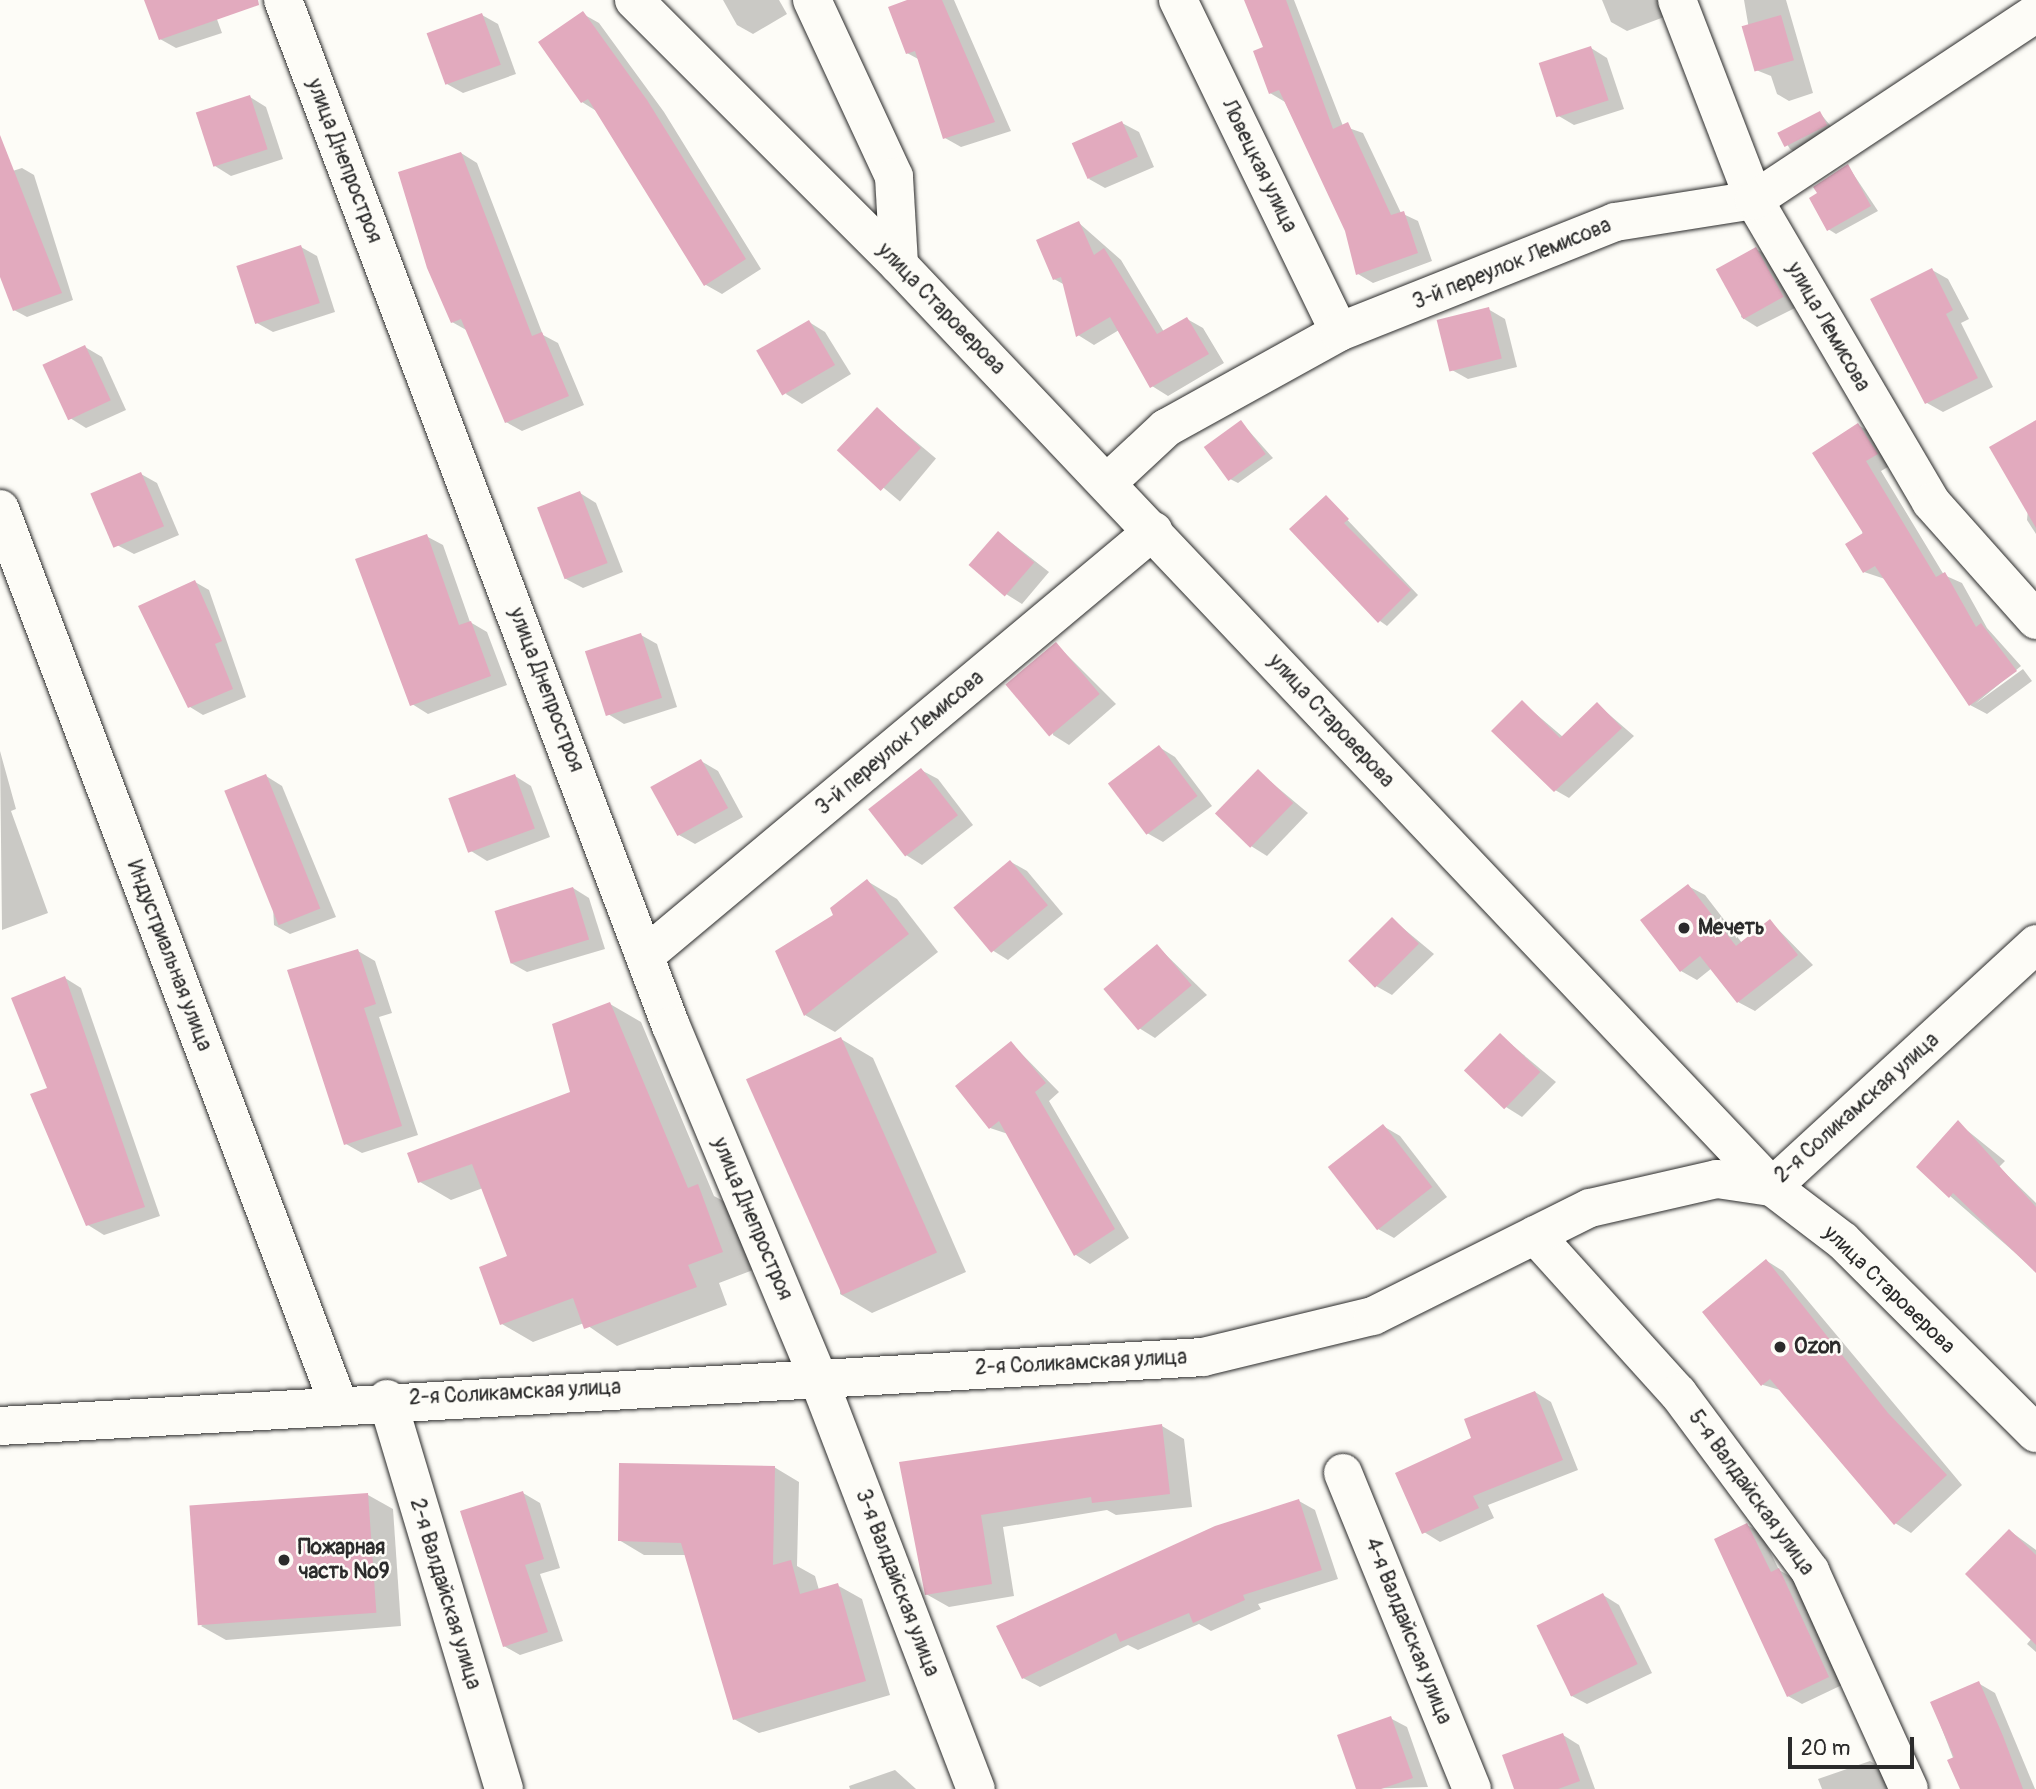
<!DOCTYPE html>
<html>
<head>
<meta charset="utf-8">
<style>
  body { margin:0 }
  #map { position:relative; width:2036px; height:1789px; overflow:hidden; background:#fdfcf7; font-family:Pangolin,sans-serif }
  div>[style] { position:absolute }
  .shadow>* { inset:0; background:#0003; transform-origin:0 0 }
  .building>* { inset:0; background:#e2aabe; transform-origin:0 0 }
  .roads { filter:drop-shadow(0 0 2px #2b2b2b) drop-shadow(0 0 2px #2b2b2b) }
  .minor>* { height:38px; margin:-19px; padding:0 19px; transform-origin:19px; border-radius:19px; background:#fdfcf7 }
  .major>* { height:38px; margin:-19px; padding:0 19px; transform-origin:19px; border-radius:19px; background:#fdfcf7 }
  .dots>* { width:19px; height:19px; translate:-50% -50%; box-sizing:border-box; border:4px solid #fdfcf7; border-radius:50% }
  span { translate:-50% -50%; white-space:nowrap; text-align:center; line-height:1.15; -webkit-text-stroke:5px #fdfcf7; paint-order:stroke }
  .street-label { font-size:21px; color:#2b2b2b }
  .poi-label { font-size:21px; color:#2b2b2b; font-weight:700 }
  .left { translate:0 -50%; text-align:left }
  .scale { position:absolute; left:1788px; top:1737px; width:126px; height:32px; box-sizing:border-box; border:4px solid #2b2b2b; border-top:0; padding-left:9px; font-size:21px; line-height:24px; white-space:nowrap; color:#2b2b2b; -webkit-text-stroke:5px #fdfcf7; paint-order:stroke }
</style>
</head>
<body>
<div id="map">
  <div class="shadow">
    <div style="clip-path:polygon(146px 0,210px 0,222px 33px,176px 48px,160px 39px)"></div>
    <div style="clip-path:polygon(723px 0,779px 0,787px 14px,753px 34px,737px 25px)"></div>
    <div style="clip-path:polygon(912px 0,954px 0,1011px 131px,961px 147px,945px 138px,920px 60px,907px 53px)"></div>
    <div style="clip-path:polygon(1246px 0,1294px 0,1343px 126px,1363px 133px,1401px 213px,1418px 221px,1432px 261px,1373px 283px,1358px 274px,1347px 231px,1285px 102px,1270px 93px,1266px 48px)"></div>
    <div style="clip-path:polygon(1602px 0,1666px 0,1672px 14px,1627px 31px,1611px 22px)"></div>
    <div style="clip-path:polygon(1744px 0,1786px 0,1813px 93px,1789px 101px,1777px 94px,1771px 76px,1756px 70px)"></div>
    <div style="clip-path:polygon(583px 14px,599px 23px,664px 112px,761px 269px,722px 294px,706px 285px,598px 112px,582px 102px)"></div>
    <div style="clip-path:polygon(482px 15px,498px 24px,516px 74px,463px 93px,447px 84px)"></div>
    <div style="clip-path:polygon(1591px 48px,1607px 58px,1624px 109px,1574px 125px,1557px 115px)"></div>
    <div style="clip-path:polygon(250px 97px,266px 107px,283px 159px,231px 176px,215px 166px)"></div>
    <div style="clip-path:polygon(1820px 113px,1834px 130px,1798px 154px,1790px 149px,1783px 138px)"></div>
    <div style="clip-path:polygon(1122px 123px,1139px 132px,1154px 167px,1105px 188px,1089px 179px)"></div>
    <div style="clip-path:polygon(461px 153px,477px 163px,543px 335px,558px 343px,584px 405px,522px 431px,506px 422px,468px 331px,452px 322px)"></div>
    <div style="clip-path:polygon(1848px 166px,1878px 211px,1836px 234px,1828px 229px)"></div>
    <div style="clip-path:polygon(22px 168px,34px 175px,73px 300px,27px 317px,14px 310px,0 273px,0 175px)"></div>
    <div style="clip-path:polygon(1079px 223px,1121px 260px,1164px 332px,1187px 319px,1203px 328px,1224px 363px,1168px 396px,1152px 386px,1119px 330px,1094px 345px,1078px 335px,1065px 285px,1054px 279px)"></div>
    <div style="clip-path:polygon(301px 247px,317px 256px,335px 312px,273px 332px,257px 323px)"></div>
    <div style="clip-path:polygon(1756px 249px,1773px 259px,1799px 306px,1757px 327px,1741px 317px)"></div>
    <div style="clip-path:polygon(1932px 270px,1948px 279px,1969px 319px,1961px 323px,1993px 387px,1943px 412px,1927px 403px)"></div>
    <div style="clip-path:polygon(1488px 309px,1505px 319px,1517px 367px,1468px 379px,1452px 370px)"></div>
    <div style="clip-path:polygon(809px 322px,825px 332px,851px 374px,802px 404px,786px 394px)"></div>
    <div style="clip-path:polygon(85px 347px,102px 357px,126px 410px,86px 428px,70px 418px)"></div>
    <div style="left:877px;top:409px;width:77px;height:56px;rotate:40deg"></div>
    <div style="clip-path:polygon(1241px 422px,1273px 458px,1238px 483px,1230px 479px)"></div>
    <div style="clip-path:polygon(2036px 422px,2036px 534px,2027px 520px)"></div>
    <div style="clip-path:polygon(1858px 425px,1874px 434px,1893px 464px,1881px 471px,1944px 575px,1962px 583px,1987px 628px,2021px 666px,1975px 704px,2023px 669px,2032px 681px,1987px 714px,1970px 705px,1885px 579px,1864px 572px)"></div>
    <div style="clip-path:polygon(141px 474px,157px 483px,179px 535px,134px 554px,117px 545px)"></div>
    <div style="clip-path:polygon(580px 493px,596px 503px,623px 572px,583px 588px,566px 579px)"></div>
    <div style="clip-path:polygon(1326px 497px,1418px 595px,1387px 626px,1380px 621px)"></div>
    <div style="clip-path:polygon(999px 533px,1049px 572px,1022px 604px,1006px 594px)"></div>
    <div style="clip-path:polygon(426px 536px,443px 545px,470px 622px,487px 632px,507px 685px,428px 714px,412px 704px)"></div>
    <div style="clip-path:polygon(195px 582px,209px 590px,246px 697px,203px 715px,190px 707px,140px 607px)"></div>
    <div style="clip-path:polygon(641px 635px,657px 644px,677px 707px,624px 724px,608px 714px)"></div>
    <div style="clip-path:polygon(1056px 644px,1116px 704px,1069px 745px,1053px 735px)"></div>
    <div style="clip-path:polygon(1522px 702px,1563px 737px,1597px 704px,1634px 736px,1569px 798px,1555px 790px)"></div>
    <div style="clip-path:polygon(1159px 747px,1175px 757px,1212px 806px,1163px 842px,1147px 833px)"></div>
    <div style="clip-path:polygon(0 751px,16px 809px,11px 811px,48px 913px,2px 930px)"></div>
    <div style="clip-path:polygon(701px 761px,718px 771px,743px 817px,695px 844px,679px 835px)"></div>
    <div style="clip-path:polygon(921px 770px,938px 779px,973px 825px,922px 865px,906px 855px)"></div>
    <div style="clip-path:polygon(1259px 772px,1308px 813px,1267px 856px,1251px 846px)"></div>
    <div style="clip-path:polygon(266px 776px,282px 786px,336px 917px,290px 934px,274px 925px)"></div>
    <div style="clip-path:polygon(515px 776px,531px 786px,550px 837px,487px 861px,471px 851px)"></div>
    <div style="clip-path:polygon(1011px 862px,1027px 871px,1063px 914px,1008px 960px,992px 950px)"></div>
    <div style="clip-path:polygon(867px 881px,897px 899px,938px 952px,835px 1032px,805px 1015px,835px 915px)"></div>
    <div style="clip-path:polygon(1688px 886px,1705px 895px,1742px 943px,1770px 921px,1813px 965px,1755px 1011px,1738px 1002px,1712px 968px,1697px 980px,1681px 971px)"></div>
    <div style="clip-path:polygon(573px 888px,589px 898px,605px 949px,527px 972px,511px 963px)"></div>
    <div style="clip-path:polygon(1392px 919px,1434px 954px,1392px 995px,1376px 986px)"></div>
    <div style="clip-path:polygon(1157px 946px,1207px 995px,1155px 1038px,1139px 1028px)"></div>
    <div style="clip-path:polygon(358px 951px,375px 961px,392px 1013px,379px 1017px,418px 1135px,362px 1153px,346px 1144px)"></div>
    <div style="clip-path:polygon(65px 978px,81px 988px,160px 1216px,104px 1235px,88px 1225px)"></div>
    <div style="clip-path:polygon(610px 1004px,641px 1022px,714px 1196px,729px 1204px,753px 1270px,719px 1283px,727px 1305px,617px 1346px,584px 1323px,533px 1342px,502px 1324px,510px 1257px,483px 1188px,451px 1200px,420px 1182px,572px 1093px)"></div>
    <div style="clip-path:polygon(1500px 1035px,1556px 1082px,1522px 1117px,1506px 1107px)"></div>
    <div style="clip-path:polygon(841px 1039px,873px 1058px,966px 1272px,872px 1313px,840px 1294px)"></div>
    <div style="clip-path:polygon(1011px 1043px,1059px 1092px,1049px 1101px,1129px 1238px,1090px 1264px,1076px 1255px,1008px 1134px,990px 1128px,957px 1086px)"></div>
    <div style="clip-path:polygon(1958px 1123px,2005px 1161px,1999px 1167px,2036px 1203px,2036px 1271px,1950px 1196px)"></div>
    <div style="clip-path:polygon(1383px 1126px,1400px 1136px,1447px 1197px,1394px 1238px,1378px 1229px)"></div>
    <div style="clip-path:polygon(1767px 1261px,1783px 1271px,1962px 1485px,1911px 1533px,1895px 1523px,1783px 1391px,1763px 1385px)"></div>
    <div style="clip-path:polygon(1535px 1392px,1551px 1402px,1578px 1470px,1488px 1505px,1494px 1518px,1440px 1542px,1424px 1532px,1474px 1439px)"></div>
    <div style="clip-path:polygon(1162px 1426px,1184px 1439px,1192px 1507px,1116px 1515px,1107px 1510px,1003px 1527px,1014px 1596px,949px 1607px,926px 1594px,902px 1464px)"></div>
    <div style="clip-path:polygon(774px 1467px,799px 1482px,797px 1566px,815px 1576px,819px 1590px,837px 1585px,862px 1599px,890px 1695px,759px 1733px,734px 1719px,687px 1555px,644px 1555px,619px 1540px)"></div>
    <div style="clip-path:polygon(523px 1493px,540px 1503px,560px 1568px,540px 1574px,563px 1641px,520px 1655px,504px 1646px)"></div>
    <div style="clip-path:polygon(368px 1495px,393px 1509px,401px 1626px,226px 1640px,201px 1626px)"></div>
    <div style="clip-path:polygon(1299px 1501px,1315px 1510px,1338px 1579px,1258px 1604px,1261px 1609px,1211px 1631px,1199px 1624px,1138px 1650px,1128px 1645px,1040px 1687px,1023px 1678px)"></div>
    <div style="clip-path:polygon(1747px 1525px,1761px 1533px,1779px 1570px,1793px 1578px,1842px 1685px,1802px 1704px,1788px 1696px)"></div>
    <div style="clip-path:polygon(2010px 1531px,2036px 1550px,2036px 1652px,2027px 1644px,2032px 1638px)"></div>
    <div style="clip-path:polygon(1603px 1595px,1619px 1605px,1652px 1673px,1587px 1704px,1570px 1695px)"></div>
    <div style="clip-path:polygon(1978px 1683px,1995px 1693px,2035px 1789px,1965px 1789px,1932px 1703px)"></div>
    <div style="clip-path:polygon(1390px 1718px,1407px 1727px,1428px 1787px,1361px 1789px)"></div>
    <div style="clip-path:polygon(1563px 1735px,1579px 1745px,1595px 1789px,1516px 1789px)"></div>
    <div style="clip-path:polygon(1870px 1761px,1886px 1771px,1894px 1789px,1822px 1789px,1818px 1779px)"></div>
    <div style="clip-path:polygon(895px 1770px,916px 1789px,850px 1789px,849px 1786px)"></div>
  </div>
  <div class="building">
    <div style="clip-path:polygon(144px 0,258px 0,259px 5px,159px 40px)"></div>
    <div style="clip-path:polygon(907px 0,942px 0,995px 122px,943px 139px,915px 51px,906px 54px,888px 7px)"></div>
    <div style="clip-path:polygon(1244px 0,1286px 0,1333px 129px,1348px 122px,1391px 215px,1404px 211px,1418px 253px,1356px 275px,1345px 231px,1279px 90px,1269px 94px,1253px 51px,1263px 47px)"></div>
    <div style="clip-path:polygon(583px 11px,647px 100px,746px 259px,704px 286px,588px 99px,581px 103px,538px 42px)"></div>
    <div style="left:482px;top:13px;width:55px;height:59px;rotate:70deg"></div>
    <div style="left:1781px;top:15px;width:47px;height:41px;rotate:74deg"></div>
    <div style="left:1591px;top:46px;width:57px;height:55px;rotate:72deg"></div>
    <div style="left:250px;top:95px;width:57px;height:57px;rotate:72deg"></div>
    <div style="left:1820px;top:111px;width:16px;height:48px;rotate:63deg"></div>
    <div style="left:1122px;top:121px;width:39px;height:55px;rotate:66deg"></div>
    <div style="clip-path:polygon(0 135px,62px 293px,13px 311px,0 277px)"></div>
    <div style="clip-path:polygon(461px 152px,532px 336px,542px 332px,569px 396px,505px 423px,461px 319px,451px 323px,427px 268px,398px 172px)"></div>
    <div style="clip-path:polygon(1848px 164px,1871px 206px,1827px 231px,1809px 198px,1817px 193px,1813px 187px)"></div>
    <div style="clip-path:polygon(1079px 221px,1094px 255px,1104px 248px,1157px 334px,1187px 317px,1209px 354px,1150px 388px,1110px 317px,1076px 337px,1061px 277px,1053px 280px,1036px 240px)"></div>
    <div style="left:301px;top:245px;width:61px;height:68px;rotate:72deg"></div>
    <div style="left:1756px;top:247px;width:57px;height:46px;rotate:61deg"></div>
    <div style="clip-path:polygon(1932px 268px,1953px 310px,1946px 314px,1978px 378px,1925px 404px,1870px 299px)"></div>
    <div style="left:1489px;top:307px;width:53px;height:54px;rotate:76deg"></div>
    <div style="left:809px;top:320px;width:52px;height:61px;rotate:60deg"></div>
    <div style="left:85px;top:345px;width:61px;height:47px;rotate:65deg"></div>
    <div style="left:877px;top:407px;width:60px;height:59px;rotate:43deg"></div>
    <div style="left:1241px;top:420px;width:42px;height:46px;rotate:54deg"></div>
    <div style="clip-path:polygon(2036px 420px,2036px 528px,1989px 447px)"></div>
    <div style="clip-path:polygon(1858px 423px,1878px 454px,1866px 461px,1936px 577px,1945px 572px,1976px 627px,1981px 623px,2017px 671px,1969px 706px,1875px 566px,1863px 573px,1845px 544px,1863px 533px,1812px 453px)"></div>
    <div style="left:141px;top:472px;width:59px;height:55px;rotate:67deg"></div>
    <div style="left:580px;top:491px;width:77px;height:46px;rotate:69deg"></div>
    <div style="clip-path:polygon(1326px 495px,1349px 519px,1344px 523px,1411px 590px,1378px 623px,1289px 529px)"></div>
    <div style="left:998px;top:531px;width:48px;height:45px;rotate:41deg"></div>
    <div style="clip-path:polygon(427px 534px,459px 625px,471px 621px,491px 676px,410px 706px,355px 559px)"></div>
    <div style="clip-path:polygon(195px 580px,222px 641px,215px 644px,233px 689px,188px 708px,138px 606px)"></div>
    <div style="left:641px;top:633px;width:68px;height:59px;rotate:72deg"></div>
    <div style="left:1056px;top:642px;width:68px;height:66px;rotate:50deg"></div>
    <div style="clip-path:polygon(1522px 700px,1560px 738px,1597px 702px,1622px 728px,1554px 792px,1491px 731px)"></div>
    <div style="left:1159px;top:745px;width:64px;height:64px;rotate:53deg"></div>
    <div style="left:701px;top:759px;width:56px;height:58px;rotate:61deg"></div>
    <div style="left:921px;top:768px;width:60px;height:67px;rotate:52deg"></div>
    <div style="left:1258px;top:769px;width:49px;height:62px;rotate:44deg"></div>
    <div style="left:266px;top:774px;width:145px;height:45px;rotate:68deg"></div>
    <div style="left:515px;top:774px;width:58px;height:71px;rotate:70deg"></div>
    <div style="left:1010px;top:860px;width:59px;height:74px;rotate:50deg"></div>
    <div style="clip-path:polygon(867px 879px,909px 934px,804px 1016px,775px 951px,833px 915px,830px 908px)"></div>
    <div style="clip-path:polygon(1688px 884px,1736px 946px,1770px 919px,1798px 955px,1737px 1003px,1700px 956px,1680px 972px,1640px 920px)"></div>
    <div style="left:573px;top:887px;width:55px;height:82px;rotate:73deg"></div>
    <div style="left:1392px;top:917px;width:38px;height:62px;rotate:45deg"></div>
    <div style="left:1157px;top:944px;width:54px;height:70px;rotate:50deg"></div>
    <div style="clip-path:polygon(358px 949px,376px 1004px,364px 1008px,402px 1126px,344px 1145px,287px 970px)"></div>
    <div style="clip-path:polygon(65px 976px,145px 1207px,86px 1226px,30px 1094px,47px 1088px,11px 998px)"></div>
    <div style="clip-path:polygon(610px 1002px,688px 1188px,698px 1184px,723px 1252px,688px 1265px,697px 1287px,584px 1329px,573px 1298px,500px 1325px,479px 1267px,507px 1256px,472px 1164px,418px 1183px,407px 1153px,570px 1092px,552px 1024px)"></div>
    <div style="left:1500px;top:1033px;width:56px;height:52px;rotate:44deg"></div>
    <div style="left:841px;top:1037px;width:236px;height:104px;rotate:66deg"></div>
    <div style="clip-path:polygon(1011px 1041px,1046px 1083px,1035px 1092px,1115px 1229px,1074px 1256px,999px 1121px,989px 1129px,955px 1086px)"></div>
    <div style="clip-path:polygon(1958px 1120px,2036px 1207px,2036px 1273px,1953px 1193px,1949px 1198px,1916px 1167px)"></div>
    <div style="left:1383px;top:1124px;width:80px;height:70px;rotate:52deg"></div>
    <div style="clip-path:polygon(1766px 1259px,1888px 1413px,1947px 1475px,1894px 1525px,1770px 1379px,1761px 1386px,1702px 1312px)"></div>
    <div style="clip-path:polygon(1535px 1391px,1563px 1460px,1473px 1496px,1479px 1508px,1422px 1534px,1395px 1473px,1471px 1438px,1464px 1419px)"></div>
    <div style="clip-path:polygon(1162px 1424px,1170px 1494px,1092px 1503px,1091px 1497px,981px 1515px,992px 1584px,925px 1595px,899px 1462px)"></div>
    <div style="clip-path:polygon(619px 1463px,775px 1466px,773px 1565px,791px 1560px,800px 1594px,838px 1583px,866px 1681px,733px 1720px,681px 1543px,618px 1541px)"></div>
    <div style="clip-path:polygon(523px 1491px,544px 1559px,525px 1565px,548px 1632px,503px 1647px,460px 1511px)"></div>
    <div style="left:368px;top:1493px;width:120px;height:179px;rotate:86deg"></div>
    <div style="clip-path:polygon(1299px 1499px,1322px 1570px,1243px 1595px,1245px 1600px,1193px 1623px,1189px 1613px,1120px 1642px,1116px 1633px,1022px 1679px,996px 1626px,1215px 1526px)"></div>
    <div style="clip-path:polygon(1747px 1523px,1771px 1572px,1779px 1568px,1829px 1677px,1787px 1697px,1714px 1539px)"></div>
    <div style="clip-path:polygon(2009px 1529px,2036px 1555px,2036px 1645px,1965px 1574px)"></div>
    <div style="left:1603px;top:1593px;width:79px;height:74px;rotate:64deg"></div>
    <div style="clip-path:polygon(1979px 1681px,2003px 1736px,2023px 1789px,1960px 1789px,1947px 1760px,1954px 1757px,1930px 1702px)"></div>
    <div style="clip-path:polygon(1391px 1716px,1413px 1778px,1381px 1789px,1356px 1789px,1337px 1735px)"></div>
    <div style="clip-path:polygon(1563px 1733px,1580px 1781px,1558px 1789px,1514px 1789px,1502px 1755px)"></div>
  </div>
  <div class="roads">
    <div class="minor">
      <div style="left:283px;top:0;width:1097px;rotate:69.29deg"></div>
      <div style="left:671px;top:1026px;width:381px;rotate:67.3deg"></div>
      <div style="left:818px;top:1378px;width:440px;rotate:69deg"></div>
      <div style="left:634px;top:0;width:375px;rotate:45deg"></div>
      <div style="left:899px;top:265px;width:1270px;rotate:46.56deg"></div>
      <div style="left:1772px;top:1187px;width:359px;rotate:-42.6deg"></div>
      <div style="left:812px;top:0;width:195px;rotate:65.1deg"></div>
      <div style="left:894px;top:177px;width:88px;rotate:86.7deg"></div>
      <div style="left:1178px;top:0;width:369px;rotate:64.1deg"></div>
      <div style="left:1677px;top:0;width:214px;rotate:68.9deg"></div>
      <div style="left:1754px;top:200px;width:350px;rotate:59.6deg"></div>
      <div style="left:1931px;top:502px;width:158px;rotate:48.3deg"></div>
      <div style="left:1107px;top:483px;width:81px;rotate:-43deg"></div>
      <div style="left:1166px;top:428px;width:198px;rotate:-29deg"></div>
      <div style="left:1339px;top:332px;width:297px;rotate:-21.7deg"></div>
      <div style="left:1615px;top:222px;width:141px;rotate:-9deg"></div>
      <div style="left:1754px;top:200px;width:338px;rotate:-33.5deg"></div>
      <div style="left:0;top:509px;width:956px;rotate:69.29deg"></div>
      <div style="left:647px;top:954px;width:660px;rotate:-39.89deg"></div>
      <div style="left:1535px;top:1235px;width:213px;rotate:47.9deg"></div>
      <div style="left:1678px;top:1393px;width:222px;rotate:53.4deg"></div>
      <div style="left:1810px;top:1571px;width:239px;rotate:65.6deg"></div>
      <div style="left:387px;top:1399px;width:407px;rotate:73.3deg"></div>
      <div style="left:1343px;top:1473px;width:341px;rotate:67.8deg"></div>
    </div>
    <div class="major">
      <div style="left:0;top:1426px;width:1205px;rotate:-3.28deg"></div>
      <div style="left:1203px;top:1357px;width:175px;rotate:-13.6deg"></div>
      <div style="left:1373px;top:1316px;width:242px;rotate:-26.5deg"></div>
      <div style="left:1590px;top:1208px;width:130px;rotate:-12.9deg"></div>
      <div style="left:1717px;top:1179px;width:56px;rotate:8.3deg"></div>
      <div style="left:1772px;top:1187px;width:89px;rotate:37.3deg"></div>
      <div style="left:1843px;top:1241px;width:272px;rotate:44.9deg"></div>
    </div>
  </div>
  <div class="dots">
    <div style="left:1684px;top:928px;background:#2b2b2b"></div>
    <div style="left:1780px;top:1347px;background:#2b2b2b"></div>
    <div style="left:284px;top:1560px;background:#2b2b2b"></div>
  </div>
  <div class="street-label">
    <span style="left:344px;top:161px;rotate:69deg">улица Днепростроя</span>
    <span style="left:1259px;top:166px;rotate:64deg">Ловецкая улица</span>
    <span style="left:1512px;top:264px;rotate:-22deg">3-й переулок Лемисова</span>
    <span style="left:941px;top:309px;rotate:46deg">улица Староверова</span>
    <span style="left:1828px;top:327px;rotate:60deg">улица Лемисова</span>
    <span style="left:546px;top:690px;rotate:69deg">улица Днепростроя</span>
    <span style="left:1331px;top:721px;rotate:47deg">улица Староверова</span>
    <span style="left:900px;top:743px;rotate:-40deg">3-й переулок Лемисова</span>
    <span style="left:169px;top:956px;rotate:69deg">Индустриальная улица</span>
    <span style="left:1857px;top:1108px;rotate:-42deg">2-я Соликамская улица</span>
    <span style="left:752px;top:1219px;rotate:67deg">улица Днепростроя</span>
    <span style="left:1889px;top:1290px;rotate:44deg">улица Староверова</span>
    <span style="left:1081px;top:1363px;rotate:-3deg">2-я Соликамская улица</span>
    <span style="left:515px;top:1393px;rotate:-3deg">2-я Соликамская улица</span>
    <span style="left:1751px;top:1493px;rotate:54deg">5-я Валдайская улица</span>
    <span style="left:897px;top:1583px;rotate:69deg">3-я Валдайская улица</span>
    <span style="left:445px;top:1594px;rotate:73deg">2-я Валдайская улица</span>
    <span style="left:1408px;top:1631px;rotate:68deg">4-я Валдайская улица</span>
  </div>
  <div class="poi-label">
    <span class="left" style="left:1698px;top:928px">Мечеть</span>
    <span class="left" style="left:1794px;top:1347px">Ozon</span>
    <span class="left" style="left:298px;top:1560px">Пожарная<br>часть №9</span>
  </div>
  <div class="scale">20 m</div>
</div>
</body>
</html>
